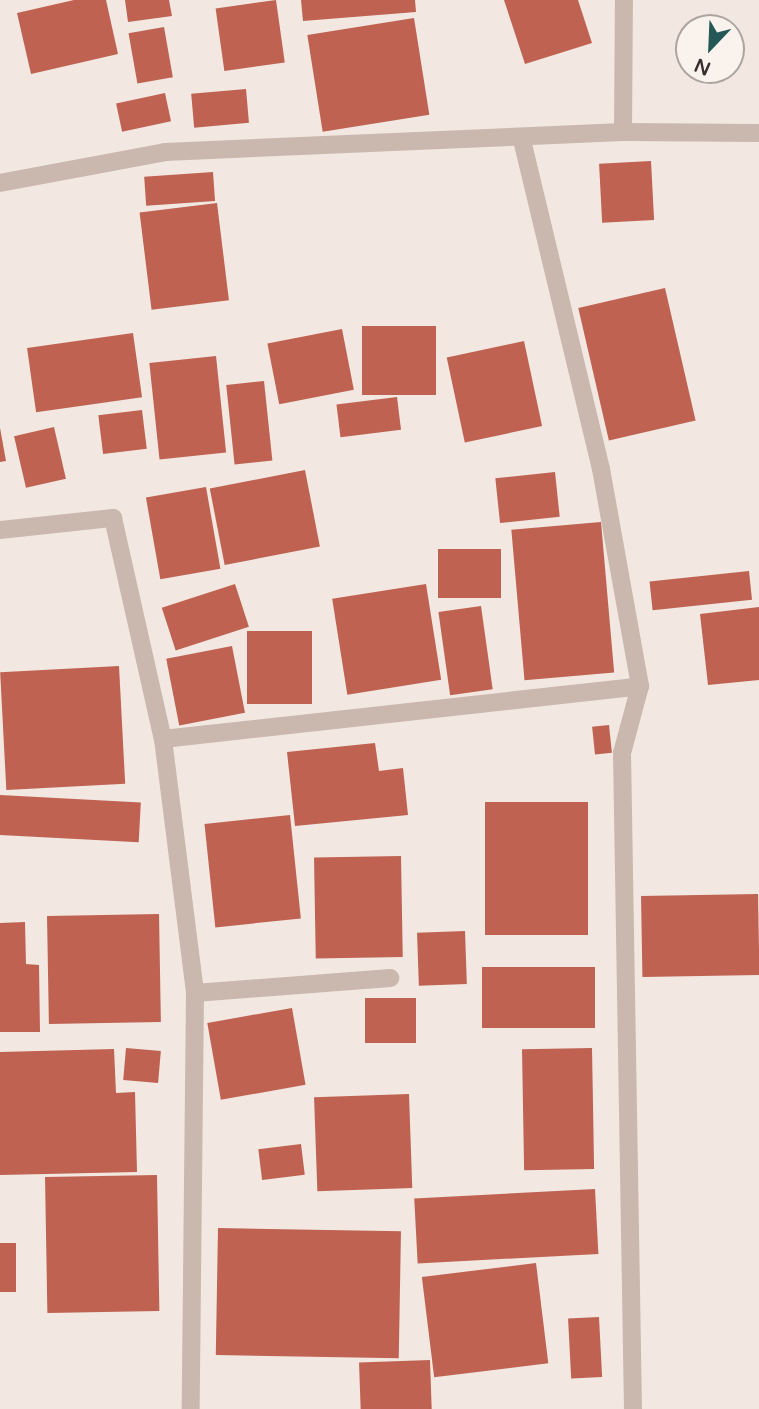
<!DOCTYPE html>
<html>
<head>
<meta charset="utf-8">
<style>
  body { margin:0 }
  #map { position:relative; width:759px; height:1409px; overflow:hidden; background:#f2e8e1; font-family:"Varela Round",sans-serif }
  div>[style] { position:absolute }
  .building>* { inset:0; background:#bf6252; transform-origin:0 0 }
  .minor>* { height:18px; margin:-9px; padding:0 9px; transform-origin:9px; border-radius:9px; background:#cab7ad }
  span { translate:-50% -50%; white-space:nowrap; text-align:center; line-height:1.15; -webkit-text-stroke:5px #faf3ed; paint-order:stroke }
  .north { position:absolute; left:675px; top:14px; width:70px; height:70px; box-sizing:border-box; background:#faf3ed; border:2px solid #ada49f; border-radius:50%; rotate:203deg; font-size:19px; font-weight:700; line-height:28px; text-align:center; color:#392e2b }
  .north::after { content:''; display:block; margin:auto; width:24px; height:32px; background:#235856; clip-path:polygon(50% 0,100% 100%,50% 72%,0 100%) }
</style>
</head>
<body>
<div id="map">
  <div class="building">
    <div style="clip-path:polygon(74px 0,106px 0,118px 54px,31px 74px,17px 13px)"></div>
    <div style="clip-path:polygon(125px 0,169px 0,172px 16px,128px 22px)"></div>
    <div style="left:276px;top:0;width:63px;height:61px;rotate:82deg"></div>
    <div style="clip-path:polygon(301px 0,415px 0,416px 12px,303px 21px)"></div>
    <div style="clip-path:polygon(504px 0,578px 0,592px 43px,525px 64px)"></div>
    <div style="left:414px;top:18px;width:98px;height:108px;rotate:81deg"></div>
    <div style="left:164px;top:27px;width:51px;height:36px;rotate:80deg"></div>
    <div style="left:246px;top:89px;width:34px;height:55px;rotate:85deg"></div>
    <div style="left:165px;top:93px;width:29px;height:50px;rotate:78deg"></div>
    <div style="left:651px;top:161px;width:59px;height:52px;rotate:87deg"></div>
    <div style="left:213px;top:172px;width:29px;height:69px;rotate:86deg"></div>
    <div style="left:217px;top:203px;width:98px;height:78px;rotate:83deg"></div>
    <div style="left:665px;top:288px;width:136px;height:89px;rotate:77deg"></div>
    <div style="left:362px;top:326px;width:74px;height:69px"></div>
    <div style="left:342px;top:329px;width:62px;height:76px;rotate:79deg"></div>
    <div style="left:133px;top:333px;width:65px;height:107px;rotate:82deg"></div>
    <div style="left:524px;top:341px;width:87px;height:79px;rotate:78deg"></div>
    <div style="left:216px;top:356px;width:97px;height:67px;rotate:84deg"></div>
    <div style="left:264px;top:381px;width:80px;height:38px;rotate:84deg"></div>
    <div style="left:397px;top:397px;width:33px;height:61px;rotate:83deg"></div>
    <div style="left:142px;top:410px;width:39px;height:44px;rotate:83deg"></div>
    <div style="left:54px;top:427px;width:53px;height:41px;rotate:77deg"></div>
    <div style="clip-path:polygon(0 428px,6px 461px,0 462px)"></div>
    <div style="left:305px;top:470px;width:78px;height:97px;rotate:79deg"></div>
    <div style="left:555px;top:472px;width:45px;height:60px;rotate:84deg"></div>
    <div style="left:206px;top:487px;width:83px;height:61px;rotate:80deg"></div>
    <div style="left:601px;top:522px;width:151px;height:90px;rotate:85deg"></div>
    <div style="left:438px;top:549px;width:63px;height:49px"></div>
    <div style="left:749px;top:571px;width:29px;height:100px;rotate:84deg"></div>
    <div style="left:235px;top:584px;width:45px;height:77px;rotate:72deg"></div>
    <div style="left:426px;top:584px;width:97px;height:95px;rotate:81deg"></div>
    <div style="left:481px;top:606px;width:84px;height:43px;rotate:82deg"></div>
    <div style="clip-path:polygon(759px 607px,759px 680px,708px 685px,700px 614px)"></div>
    <div style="left:247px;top:631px;width:65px;height:73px"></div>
    <div style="left:232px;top:646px;width:68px;height:67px;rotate:79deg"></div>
    <div style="left:119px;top:666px;width:118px;height:119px;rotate:87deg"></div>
    <div style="left:609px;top:725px;width:28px;height:17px;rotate:84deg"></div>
    <div style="clip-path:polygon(375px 743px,379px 771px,403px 768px,408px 815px,295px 826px,287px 752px)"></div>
    <div style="left:0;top:795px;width:141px;height:40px;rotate:3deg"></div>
    <div style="left:588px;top:802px;width:133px;height:103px;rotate:90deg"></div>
    <div style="left:290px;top:815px;width:104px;height:86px;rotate:84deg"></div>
    <div style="left:401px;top:856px;width:101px;height:87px;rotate:89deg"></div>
    <div style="left:758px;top:894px;width:81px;height:117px;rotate:89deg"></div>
    <div style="left:159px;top:914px;width:108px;height:112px;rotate:89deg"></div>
    <div style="clip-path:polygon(25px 922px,26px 964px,39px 965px,40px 1032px,0 1032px,0 923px)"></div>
    <div style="left:465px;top:931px;width:53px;height:48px;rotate:88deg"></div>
    <div style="left:482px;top:967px;width:113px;height:61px"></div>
    <div style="left:365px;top:998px;width:51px;height:45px"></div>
    <div style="left:292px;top:1008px;width:78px;height:86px;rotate:80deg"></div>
    <div style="left:126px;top:1048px;width:35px;height:32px;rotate:5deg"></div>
    <div style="left:592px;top:1048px;width:121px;height:70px;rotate:89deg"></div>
    <div style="clip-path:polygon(114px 1049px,116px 1093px,135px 1092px,137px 1172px,0 1175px,0 1052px)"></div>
    <div style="left:409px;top:1094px;width:94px;height:95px;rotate:88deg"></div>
    <div style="left:301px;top:1144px;width:31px;height:43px;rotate:83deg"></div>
    <div style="left:157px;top:1175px;width:136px;height:112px;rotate:89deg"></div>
    <div style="left:595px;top:1189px;width:65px;height:181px;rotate:87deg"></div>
    <div style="left:218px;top:1228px;width:183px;height:127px;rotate:1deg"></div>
    <div style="left:0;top:1243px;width:16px;height:49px"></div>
    <div style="left:536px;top:1263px;width:101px;height:115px;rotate:83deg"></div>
    <div style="left:599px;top:1317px;width:60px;height:31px;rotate:87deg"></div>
    <div style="left:430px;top:1360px;width:49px;height:71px;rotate:88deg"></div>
  </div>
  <div class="minor">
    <div style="left:623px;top:132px;width:132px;rotate:-89.6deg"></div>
    <div style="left:522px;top:140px;width:338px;rotate:76.5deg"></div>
    <div style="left:601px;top:469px;width:220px;rotate:79.8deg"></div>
    <div style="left:640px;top:686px;width:69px;rotate:105deg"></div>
    <div style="left:622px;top:753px;width:656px;rotate:89.04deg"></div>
    <div style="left:0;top:183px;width:168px;rotate:-10.6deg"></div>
    <div style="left:165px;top:152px;width:458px;rotate:-2.5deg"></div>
    <div style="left:623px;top:132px;width:136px;rotate:0.4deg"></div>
    <div style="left:0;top:530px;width:114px;rotate:-6.1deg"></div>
    <div style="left:113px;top:518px;width:227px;rotate:77.3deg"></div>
    <div style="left:163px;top:739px;width:256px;rotate:82.8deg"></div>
    <div style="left:195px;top:993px;width:416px;rotate:90.6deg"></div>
    <div style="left:163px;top:739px;width:480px;rotate:-6.3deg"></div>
    <div style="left:195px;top:993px;width:196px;rotate:-4.4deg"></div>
  </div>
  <div class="north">N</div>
</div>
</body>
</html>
